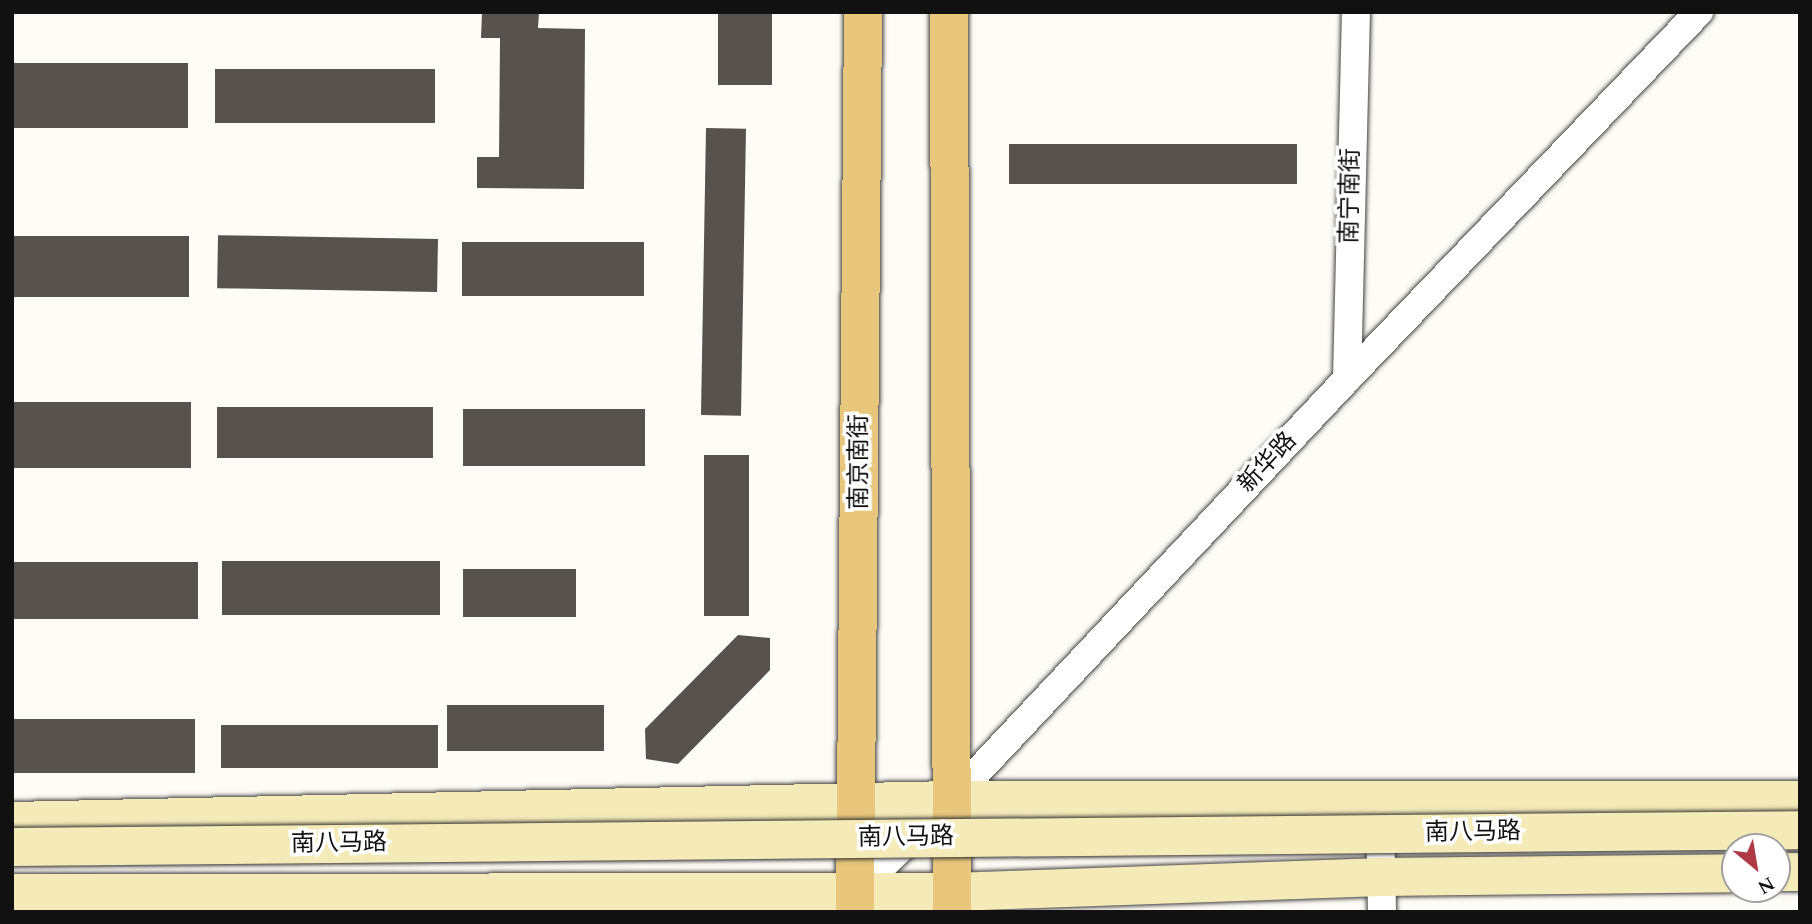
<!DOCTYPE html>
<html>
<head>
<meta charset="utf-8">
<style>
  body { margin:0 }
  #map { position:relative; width:1812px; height:924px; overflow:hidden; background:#fefcf6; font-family:Spectral,"Noto Sans SC",serif }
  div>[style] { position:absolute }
  .building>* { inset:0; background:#58524e; transform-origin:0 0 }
  .roads { filter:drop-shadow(0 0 2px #444) drop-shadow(0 0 2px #444) }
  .street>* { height:28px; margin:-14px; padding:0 14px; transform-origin:14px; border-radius:14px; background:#fff }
  .secondary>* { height:38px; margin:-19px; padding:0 19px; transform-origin:19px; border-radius:19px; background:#f5ebb9 }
  .primary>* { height:38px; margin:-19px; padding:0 19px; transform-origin:19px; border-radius:19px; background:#e8c77c }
  .bridges { filter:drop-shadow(0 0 2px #333) drop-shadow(0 0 2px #333) }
  .secondary-bridge>* { height:38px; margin:-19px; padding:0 19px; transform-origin:19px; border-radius:19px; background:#f5ebb9 }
  span { translate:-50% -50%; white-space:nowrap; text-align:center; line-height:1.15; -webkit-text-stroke:7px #fff; paint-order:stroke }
  .street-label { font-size:24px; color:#111 }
  .frame { position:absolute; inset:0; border:14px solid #111; pointer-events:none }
  .north { position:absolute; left:1721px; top:833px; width:70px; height:70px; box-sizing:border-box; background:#fff; border:2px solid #a0a0a0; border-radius:50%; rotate:150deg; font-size:19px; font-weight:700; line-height:28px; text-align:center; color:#111 }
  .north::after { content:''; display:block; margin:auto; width:24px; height:32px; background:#b03946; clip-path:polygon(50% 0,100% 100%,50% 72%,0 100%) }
</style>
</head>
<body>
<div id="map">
  <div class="building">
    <div style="clip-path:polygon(482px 12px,539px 12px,538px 28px,585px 29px,584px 189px,477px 188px,477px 157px,499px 157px,500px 38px,481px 38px)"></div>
    <div style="left:718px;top:12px;width:54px;height:73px"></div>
    <div style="left:12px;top:63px;width:176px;height:65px"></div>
    <div style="left:215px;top:69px;width:220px;height:54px"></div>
    <div style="left:706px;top:128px;width:40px;height:287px;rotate:1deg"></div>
    <div style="left:1009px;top:144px;width:288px;height:40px"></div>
    <div style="left:12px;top:236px;width:177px;height:61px"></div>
    <div style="left:438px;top:239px;width:53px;height:220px;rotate:91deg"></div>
    <div style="left:462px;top:242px;width:182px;height:54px"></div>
    <div style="left:12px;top:402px;width:179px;height:66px"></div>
    <div style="left:217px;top:407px;width:216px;height:51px"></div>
    <div style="left:463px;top:409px;width:182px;height:57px"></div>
    <div style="left:749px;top:455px;width:161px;height:45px;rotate:90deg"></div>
    <div style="left:222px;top:561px;width:218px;height:54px"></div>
    <div style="left:12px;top:562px;width:186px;height:57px"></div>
    <div style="left:463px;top:569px;width:113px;height:48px"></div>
    <div style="clip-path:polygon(738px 635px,770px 638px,770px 670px,678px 764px,646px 759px,645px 729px)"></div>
    <div style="left:447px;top:705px;width:157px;height:46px"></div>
    <div style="left:12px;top:719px;width:183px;height:54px"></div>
    <div style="left:221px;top:725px;width:217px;height:43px"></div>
  </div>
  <div class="roads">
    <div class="street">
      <div style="left:1347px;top:379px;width:367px;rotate:-88.6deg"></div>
      <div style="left:1380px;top:815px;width:97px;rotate:88.8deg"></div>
      <div style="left:848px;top:899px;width:143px;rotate:-43.9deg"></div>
      <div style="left:951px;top:800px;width:578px;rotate:-46.75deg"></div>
      <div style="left:1347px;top:379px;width:509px;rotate:-46.2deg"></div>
    </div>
    <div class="secondary">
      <div style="left:12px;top:821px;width:939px;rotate:-1.28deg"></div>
      <div style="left:951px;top:800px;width:849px"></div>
      <div style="left:1777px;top:872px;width:23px"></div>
      <div style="left:12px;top:893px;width:940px;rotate:-0.06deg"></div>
      <div style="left:952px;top:892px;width:430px;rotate:-2deg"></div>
      <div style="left:1382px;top:877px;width:353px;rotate:-0.6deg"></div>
    </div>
    <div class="primary">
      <div style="left:949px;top:12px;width:900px;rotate:89.81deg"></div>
      <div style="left:855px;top:912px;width:900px;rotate:-89.49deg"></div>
    </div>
  </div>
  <div class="bridges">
    <div class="secondary-bridge">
      <div style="left:12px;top:847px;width:1788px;rotate:-0.54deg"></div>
    </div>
  </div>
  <div class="street-label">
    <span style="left:1351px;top:196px;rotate:-89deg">南宁南街</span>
    <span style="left:860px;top:462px;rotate:-90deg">南京南街</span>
    <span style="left:1268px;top:463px;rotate:-47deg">新华路</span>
    <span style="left:1473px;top:833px;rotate:-1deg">南八马路</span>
    <span style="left:906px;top:838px;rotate:-1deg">南八马路</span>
    <span style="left:339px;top:844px;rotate:-1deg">南八马路</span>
  </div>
  <div class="frame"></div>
  <div class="north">N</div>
</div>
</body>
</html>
